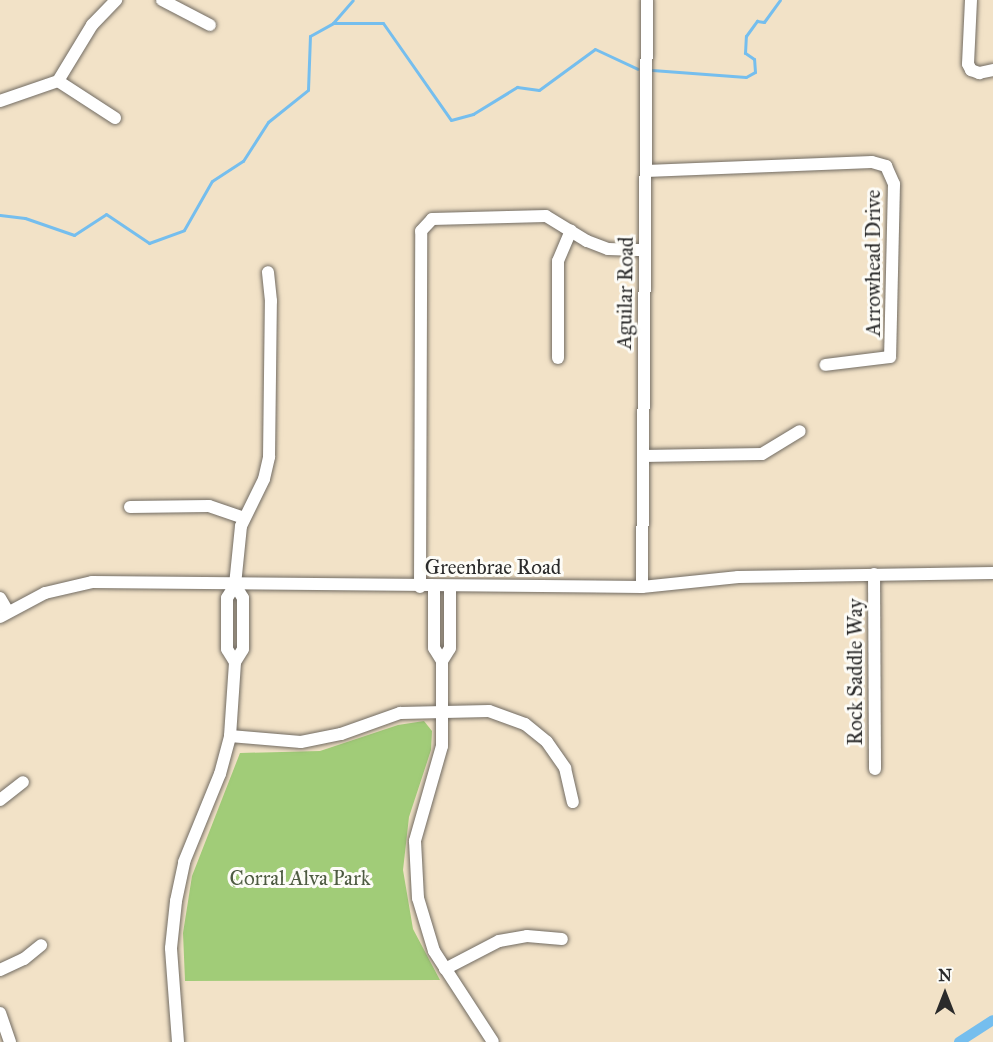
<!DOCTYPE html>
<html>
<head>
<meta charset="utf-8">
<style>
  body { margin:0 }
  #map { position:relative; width:993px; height:1042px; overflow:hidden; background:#f2e2c7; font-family:"IM FELL Great Primer",serif }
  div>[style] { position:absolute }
  .green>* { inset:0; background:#a1cc78 }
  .stream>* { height:3px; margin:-1.5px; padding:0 1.5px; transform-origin:1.5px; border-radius:1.5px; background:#75beee }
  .canal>* { height:10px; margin:-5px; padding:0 5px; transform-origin:5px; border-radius:5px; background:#75beee }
  .roads { filter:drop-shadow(0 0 2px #716b62) drop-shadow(0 0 2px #716b62) }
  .minor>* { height:12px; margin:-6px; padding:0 6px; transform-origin:6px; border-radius:6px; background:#fff }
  span { translate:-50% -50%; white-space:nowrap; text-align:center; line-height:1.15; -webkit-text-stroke:6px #fdfcf7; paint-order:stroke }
  .street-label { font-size:21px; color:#2b2b2b }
  .park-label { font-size:21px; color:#4e5b42 }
  .north { position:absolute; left:915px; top:964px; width:60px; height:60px; -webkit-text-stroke:4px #fdfcf7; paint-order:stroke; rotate:0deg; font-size:16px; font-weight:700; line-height:24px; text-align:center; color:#2b2b2b }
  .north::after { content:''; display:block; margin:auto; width:21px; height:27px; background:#2b2b2b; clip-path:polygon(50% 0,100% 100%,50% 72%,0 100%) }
</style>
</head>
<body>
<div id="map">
  <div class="green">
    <div style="clip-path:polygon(424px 721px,432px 731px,431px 750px,409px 817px,403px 870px,413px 929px,440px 980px,185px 981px,183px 933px,192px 876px,240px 753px,320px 751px,398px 725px)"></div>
  </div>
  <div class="stream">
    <div style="left:333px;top:23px;width:50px"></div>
    <div style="left:383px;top:23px;width:118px;rotate:55deg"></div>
    <div style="left:451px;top:120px;width:23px;rotate:-15deg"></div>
    <div style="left:473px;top:114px;width:52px;rotate:-31.5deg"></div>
    <div style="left:517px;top:87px;width:22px;rotate:8deg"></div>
    <div style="left:539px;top:90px;width:69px;rotate:-36.2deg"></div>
    <div style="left:595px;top:49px;width:47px;rotate:24.9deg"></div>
    <div style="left:652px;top:70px;width:94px;rotate:4.3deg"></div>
    <div style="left:746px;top:77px;width:10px;rotate:-29deg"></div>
    <div style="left:755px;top:72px;width:13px;rotate:-94deg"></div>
    <div style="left:754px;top:59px;width:11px;rotate:-146deg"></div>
    <div style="left:745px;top:53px;width:17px;rotate:-87deg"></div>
    <div style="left:746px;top:36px;width:19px;rotate:-54deg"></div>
    <div style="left:757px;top:21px;width:7px;rotate:8deg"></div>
    <div style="left:764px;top:22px;width:27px;rotate:-54deg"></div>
    <div style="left:0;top:215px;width:25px;rotate:7deg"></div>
    <div style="left:25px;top:218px;width:52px;rotate:19.1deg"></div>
    <div style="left:74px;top:235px;width:38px;rotate:-33deg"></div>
    <div style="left:106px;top:214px;width:52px;rotate:34deg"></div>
    <div style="left:149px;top:243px;width:37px;rotate:-20deg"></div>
    <div style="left:184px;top:230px;width:56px;rotate:-60.3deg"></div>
    <div style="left:212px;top:181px;width:37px;rotate:-33deg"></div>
    <div style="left:243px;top:161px;width:46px;rotate:-57.3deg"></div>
    <div style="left:268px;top:122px;width:51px;rotate:-38.7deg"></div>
    <div style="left:308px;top:90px;width:54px;rotate:-87.9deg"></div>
    <div style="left:310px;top:36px;width:26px;rotate:-29deg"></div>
    <div style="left:333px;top:23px;width:30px;rotate:-49deg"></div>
  </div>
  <div class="canal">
    <div style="left:959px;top:1042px;width:40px;rotate:-32.9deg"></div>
  </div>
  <div class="roads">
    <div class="minor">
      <div style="left:162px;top:0;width:54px;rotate:27.5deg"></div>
      <div style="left:971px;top:0;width:64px;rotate:92.7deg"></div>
      <div style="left:968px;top:64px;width:7px;rotate:63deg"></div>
      <div style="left:971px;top:70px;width:9px;rotate:21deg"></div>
      <div style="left:979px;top:73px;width:14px;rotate:-12deg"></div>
      <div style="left:58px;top:81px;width:68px;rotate:33deg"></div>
      <div style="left:0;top:101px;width:61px;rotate:-19deg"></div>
      <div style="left:58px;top:81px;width:66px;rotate:-58.7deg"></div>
      <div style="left:92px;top:25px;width:35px;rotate:-46deg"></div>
      <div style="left:646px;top:171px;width:226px;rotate:-2.3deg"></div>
      <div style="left:872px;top:162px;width:15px;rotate:16deg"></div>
      <div style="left:886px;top:166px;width:20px;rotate:66deg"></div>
      <div style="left:894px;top:184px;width:173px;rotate:91.3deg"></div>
      <div style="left:890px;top:357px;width:65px;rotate:173deg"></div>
      <div style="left:558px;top:358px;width:97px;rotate:-90deg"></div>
      <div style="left:558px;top:261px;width:33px;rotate:-67deg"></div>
      <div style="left:643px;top:456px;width:119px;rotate:-1deg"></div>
      <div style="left:762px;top:454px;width:44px;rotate:-31.2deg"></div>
      <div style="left:130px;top:507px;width:79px;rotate:-0.7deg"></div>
      <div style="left:209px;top:506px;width:37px;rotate:19deg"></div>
      <div style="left:874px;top:574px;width:195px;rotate:89.7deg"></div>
      <div style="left:420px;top:587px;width:356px;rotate:-89.8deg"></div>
      <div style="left:421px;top:231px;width:16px;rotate:-47deg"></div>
      <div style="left:432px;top:219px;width:114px;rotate:-1.5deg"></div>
      <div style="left:546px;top:216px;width:48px;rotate:31.4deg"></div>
      <div style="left:587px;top:241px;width:22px;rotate:21deg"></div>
      <div style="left:608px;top:249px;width:37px;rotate:2deg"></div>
      <div style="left:434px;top:587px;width:61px;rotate:90deg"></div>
      <div style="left:434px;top:648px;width:15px;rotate:58deg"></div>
      <div style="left:442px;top:661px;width:85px;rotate:90deg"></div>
      <div style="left:442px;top:746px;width:99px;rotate:105.9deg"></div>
      <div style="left:415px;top:841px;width:57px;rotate:87deg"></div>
      <div style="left:418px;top:898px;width:55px;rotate:73.2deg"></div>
      <div style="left:434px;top:951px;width:108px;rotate:57deg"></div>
      <div style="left:642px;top:587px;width:587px;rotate:-89.51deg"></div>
      <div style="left:0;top:598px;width:16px;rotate:60deg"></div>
      <div style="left:0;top:617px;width:51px;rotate:-28.1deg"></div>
      <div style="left:45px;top:593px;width:48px;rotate:-13.2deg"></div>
      <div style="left:92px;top:582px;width:550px;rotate:0.52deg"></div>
      <div style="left:642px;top:587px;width:97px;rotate:-5.9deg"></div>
      <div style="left:738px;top:577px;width:255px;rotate:-0.9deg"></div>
      <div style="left:442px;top:661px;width:15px;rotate:-58deg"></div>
      <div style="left:450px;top:648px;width:61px;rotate:-90deg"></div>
      <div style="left:235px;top:662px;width:15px;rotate:-122deg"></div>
      <div style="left:227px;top:649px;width:51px;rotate:-90deg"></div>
      <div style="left:227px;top:598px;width:15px;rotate:-58deg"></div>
      <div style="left:235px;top:585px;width:59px;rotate:-84.2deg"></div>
      <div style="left:241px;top:526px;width:52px;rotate:-63.9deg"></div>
      <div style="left:264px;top:479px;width:23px;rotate:-77deg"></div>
      <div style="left:269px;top:457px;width:156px;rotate:-89.3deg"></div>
      <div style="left:271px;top:301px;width:29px;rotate:-96deg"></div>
      <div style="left:230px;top:736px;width:71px;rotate:4.8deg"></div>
      <div style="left:301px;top:742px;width:41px;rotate:-11.3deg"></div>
      <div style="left:341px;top:734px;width:63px;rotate:-19.6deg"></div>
      <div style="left:400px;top:713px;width:89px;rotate:-1.3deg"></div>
      <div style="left:489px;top:711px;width:38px;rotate:20deg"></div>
      <div style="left:525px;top:724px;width:28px;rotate:39deg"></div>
      <div style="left:547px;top:742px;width:32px;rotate:55deg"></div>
      <div style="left:565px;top:768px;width:35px;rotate:77deg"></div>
      <div style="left:0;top:800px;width:29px;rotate:-38deg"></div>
      <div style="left:445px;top:969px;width:61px;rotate:-27.4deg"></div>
      <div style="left:499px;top:941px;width:28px;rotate:-10deg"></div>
      <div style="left:527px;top:936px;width:35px;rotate:5deg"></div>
      <div style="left:0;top:970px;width:26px;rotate:-25deg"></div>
      <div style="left:24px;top:959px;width:22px;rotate:-39deg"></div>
      <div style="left:0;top:1013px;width:31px;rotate:71deg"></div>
      <div style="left:178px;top:1042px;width:94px;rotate:-94.3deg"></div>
      <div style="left:171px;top:948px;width:47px;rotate:-83.9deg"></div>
      <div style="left:176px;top:901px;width:40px;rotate:-78deg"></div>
      <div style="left:184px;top:862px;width:95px;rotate:-67.8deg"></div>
      <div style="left:220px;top:774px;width:39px;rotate:-75deg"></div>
      <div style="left:230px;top:736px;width:74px;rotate:-86.1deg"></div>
      <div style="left:235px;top:662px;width:15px;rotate:-58deg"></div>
      <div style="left:243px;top:649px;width:51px;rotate:-90deg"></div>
      <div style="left:243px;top:598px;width:15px;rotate:-122deg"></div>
    </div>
  </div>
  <div class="street-label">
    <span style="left:873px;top:263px;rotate:-90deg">Arrowhead Drive</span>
    <span style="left:625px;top:293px;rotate:-89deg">Aguilar Road</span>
    <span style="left:493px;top:567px">Greenbrae Road</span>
    <span style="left:855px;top:672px;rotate:-90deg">Rock Saddle Way</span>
  </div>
  <div class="park-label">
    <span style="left:300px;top:878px">Corral Alva Park</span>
  </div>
  <div class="north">N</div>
</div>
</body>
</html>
